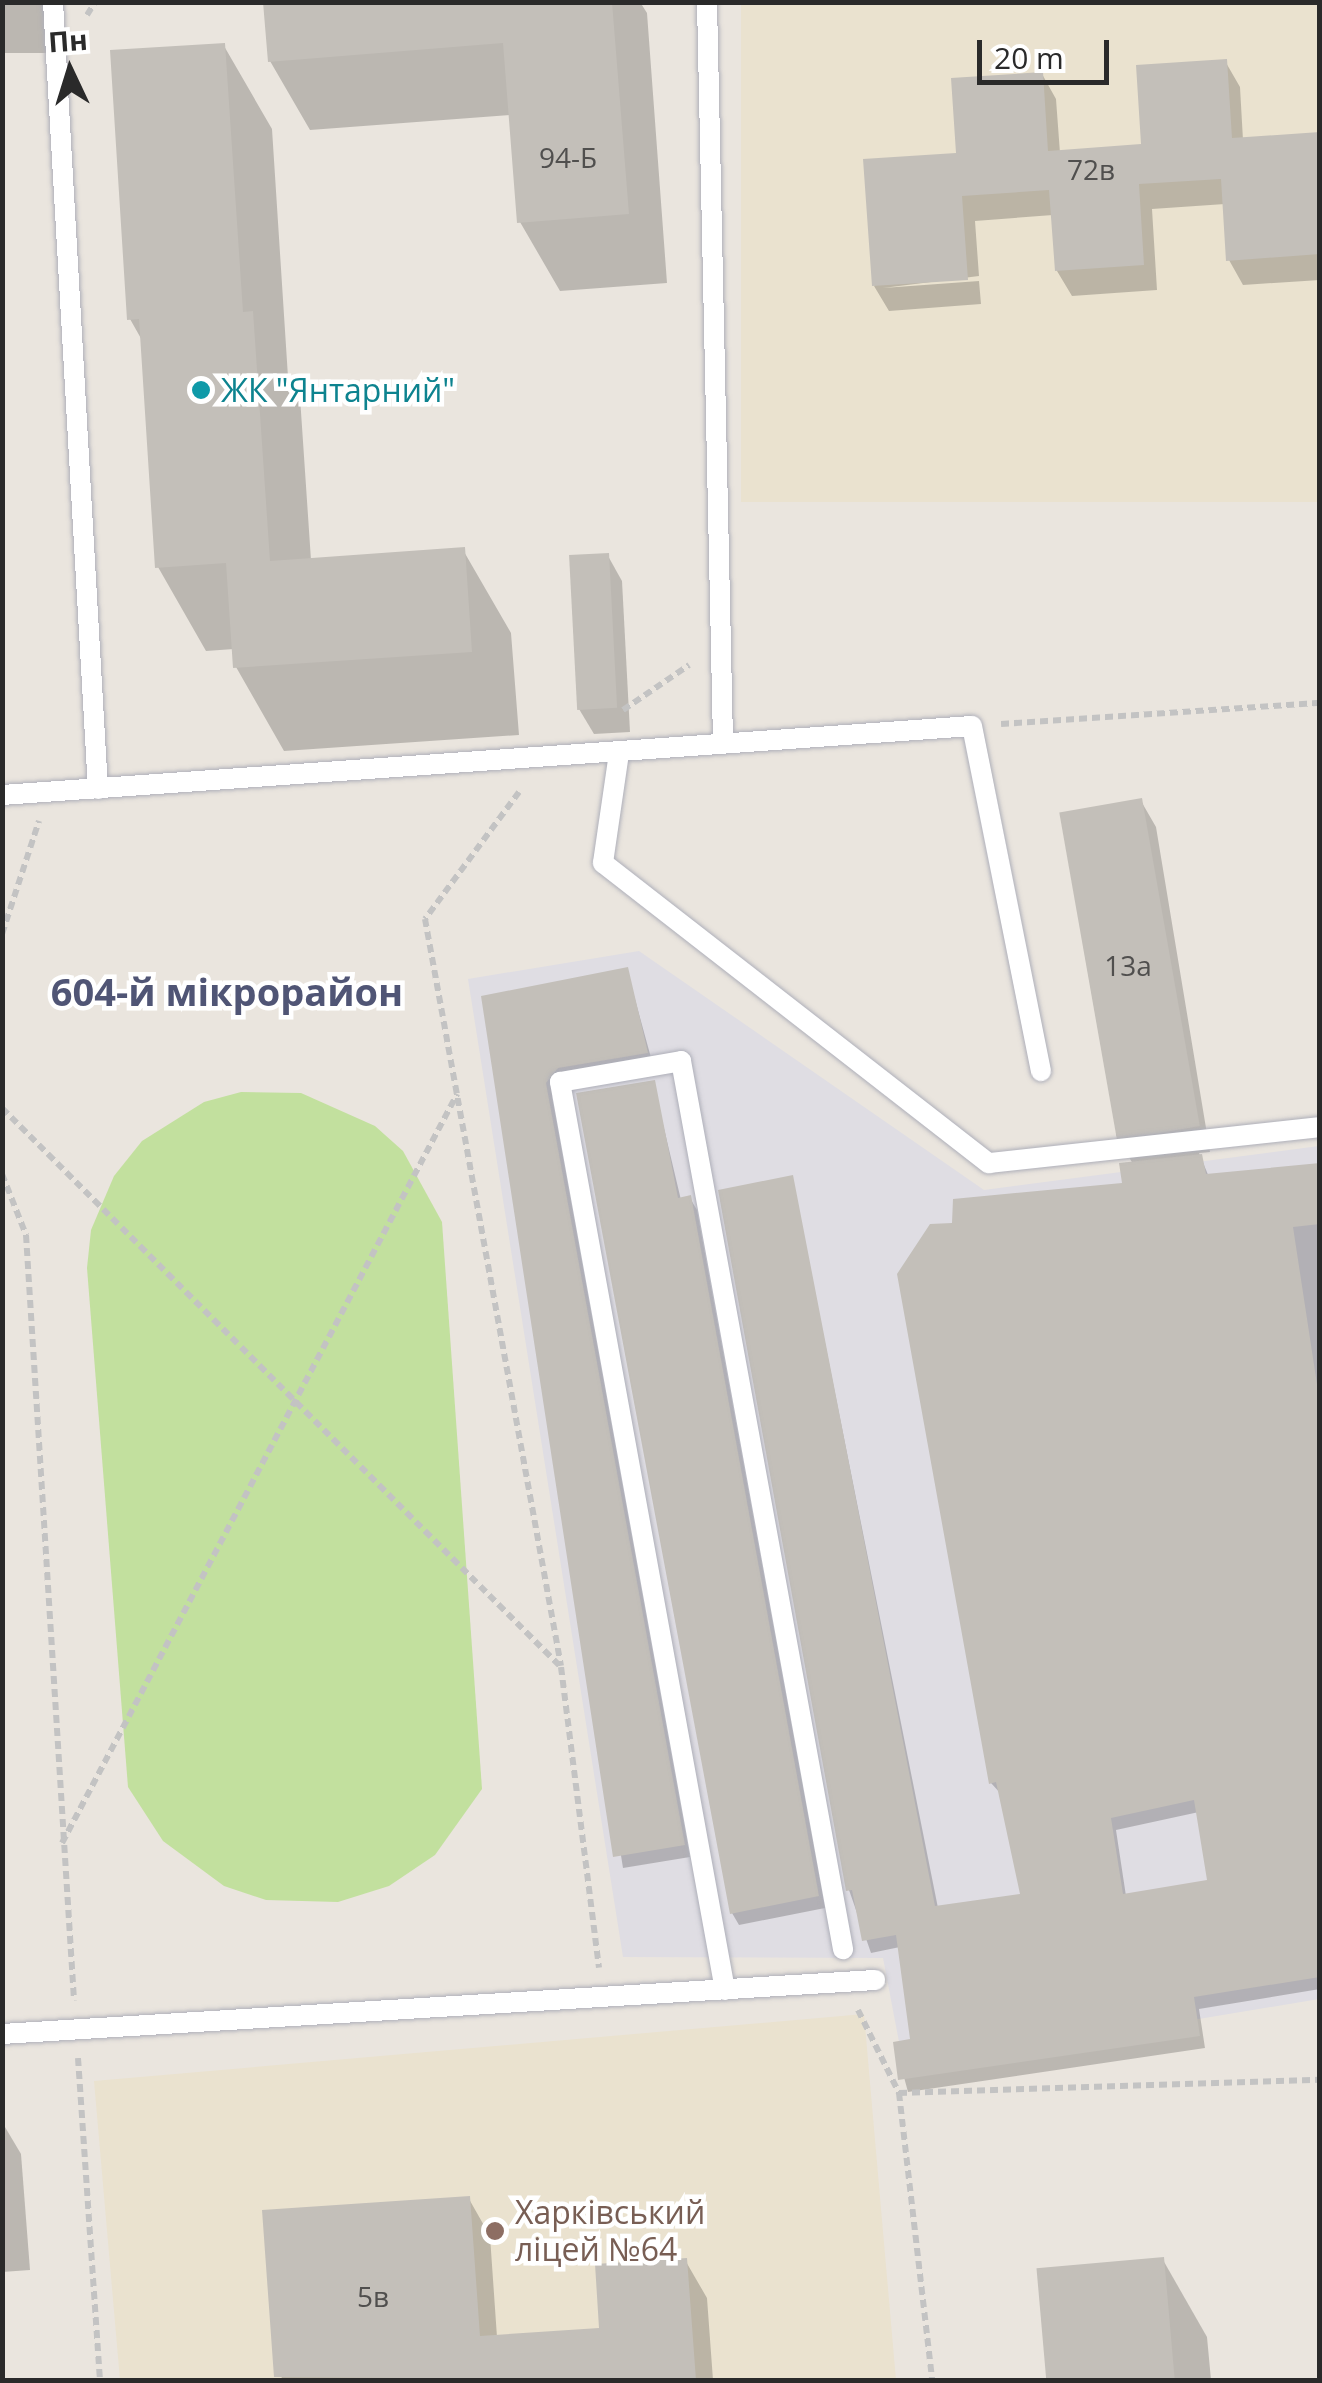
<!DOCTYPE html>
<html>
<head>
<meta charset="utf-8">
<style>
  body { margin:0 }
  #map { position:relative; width:1322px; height:2383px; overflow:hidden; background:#eae5de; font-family:"Open Sans",sans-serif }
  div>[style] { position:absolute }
  .industrial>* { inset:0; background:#dfdde3 }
  .education>* { inset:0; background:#eae2cf; transform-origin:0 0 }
  .pitch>* { inset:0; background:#c2e09e }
  .shadow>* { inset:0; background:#0003; transform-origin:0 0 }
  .building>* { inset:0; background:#c3bfb9; transform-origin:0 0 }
  .path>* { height:6px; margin-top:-3px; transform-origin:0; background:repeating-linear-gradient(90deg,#c3c3c3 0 8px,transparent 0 13px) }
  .roads { filter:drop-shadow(0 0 2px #aeafb9) drop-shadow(0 0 2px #aeafb9) }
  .service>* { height:20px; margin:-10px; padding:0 10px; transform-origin:10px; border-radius:10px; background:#fff }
  .dots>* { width:28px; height:28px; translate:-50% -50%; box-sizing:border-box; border:5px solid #fff; border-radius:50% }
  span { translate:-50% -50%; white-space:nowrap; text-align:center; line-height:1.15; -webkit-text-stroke:9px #fff; paint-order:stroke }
  .number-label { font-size:28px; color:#504f4e }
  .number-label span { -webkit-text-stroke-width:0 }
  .culture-label { font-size:32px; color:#0d838f }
  .left { translate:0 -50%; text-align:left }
  .education-label { font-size:32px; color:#785e54 }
  .quarter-label { font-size:38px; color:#505575; font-weight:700 }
  .frame { position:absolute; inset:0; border:5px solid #2a2a2a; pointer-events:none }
  .north { position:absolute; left:20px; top:20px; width:100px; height:100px; -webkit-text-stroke:8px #fff; paint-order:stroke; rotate:356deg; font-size:28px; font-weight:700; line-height:40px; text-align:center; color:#2a2a2a }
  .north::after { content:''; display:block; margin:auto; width:35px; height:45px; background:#2a2a2a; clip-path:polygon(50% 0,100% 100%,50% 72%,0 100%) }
  .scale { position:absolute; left:977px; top:40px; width:132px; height:45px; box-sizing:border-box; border:5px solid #2a2a2a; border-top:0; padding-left:12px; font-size:30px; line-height:35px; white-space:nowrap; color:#2a2a2a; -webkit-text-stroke:8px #fff; paint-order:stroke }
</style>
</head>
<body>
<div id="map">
  <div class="industrial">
    <div style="clip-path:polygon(639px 951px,984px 1190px,1319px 1146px,1319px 1999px,904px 2068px,883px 1958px,623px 1957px,468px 979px)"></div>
  </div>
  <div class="education">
    <div style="left:741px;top:3px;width:578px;height:499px"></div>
    <div style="clip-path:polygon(864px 2014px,896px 2380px,120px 2380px,94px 2081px)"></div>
  </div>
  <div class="pitch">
    <div style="clip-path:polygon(241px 1092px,301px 1093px,375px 1126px,403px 1151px,442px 1222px,482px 1789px,435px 1855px,389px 1886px,338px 1902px,266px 1900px,224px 1886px,163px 1841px,128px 1787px,87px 1268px,91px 1230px,114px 1176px,142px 1141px,204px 1102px)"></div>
  </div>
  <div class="shadow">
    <div style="left:2px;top:2px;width:45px;height:51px"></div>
    <div style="clip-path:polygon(266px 2px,640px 2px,647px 13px,667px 283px,560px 291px,520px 222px,511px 115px,310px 130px,270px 61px)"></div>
    <div style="clip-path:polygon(224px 46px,272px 129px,288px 377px,300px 397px,311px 560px,463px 550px,511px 633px,519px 735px,284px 751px,236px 667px,234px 649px,206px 651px,158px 567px,143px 342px,130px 319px)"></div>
    <div style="clip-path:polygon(1225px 61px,1240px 87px,1243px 140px,1320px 134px,1320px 280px,1243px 285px,1229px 260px,1225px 204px,1152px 209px,1157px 290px,1072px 296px,1057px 271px,1053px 215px,975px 221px,979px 276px,883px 288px,979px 281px,981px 304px,889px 311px,874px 286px,959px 155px,1042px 74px,1056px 99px,1060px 153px,1144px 147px)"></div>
    <div style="clip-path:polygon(608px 556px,622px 581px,630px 732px,594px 734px,579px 709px)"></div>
    <div style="clip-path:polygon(evenodd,1141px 801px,1156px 827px,1210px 1152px,1199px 1153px,1209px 1177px,1320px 1166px,1320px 1989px,1199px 2009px,1205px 2048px,908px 2092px,895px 2044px,913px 2041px,900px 1947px,871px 1953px,849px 1890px,792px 1178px,938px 1908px,1023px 1896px,1001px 1794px,991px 1783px,954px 1226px,1125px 1185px,1133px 1164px,1116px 1135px,1141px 801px,1199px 1812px,1210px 1882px,1126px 1896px,1116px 1830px,1199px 1812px)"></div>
    <div style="clip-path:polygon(627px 970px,653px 1065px,564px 1080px,552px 1097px,690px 1857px,623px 1868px,484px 998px)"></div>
    <div style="clip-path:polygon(653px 1082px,681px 1200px,690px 1198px,697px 1210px,825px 1908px,739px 1925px,732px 1913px)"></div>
    <div style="clip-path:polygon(2px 2122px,21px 2154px,30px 2270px,2px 2272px)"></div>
    <div style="clip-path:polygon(469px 2199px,490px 2236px,497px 2337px,602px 2330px,685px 2260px,707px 2298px,713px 2380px,279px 2380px)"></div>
    <div style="clip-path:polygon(1163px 2260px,1207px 2337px,1211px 2380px,1047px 2380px,1038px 2269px)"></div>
  </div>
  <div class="building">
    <div style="clip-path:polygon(263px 2px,612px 2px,629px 214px,517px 223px,503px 43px,268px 62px)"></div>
    <div style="clip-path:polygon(225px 43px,243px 312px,253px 311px,270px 561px,465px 547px,472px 652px,233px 668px,226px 563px,155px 568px,139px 319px,127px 320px,110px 50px)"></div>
    <div style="clip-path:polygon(1227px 59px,1232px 138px,1320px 132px,1320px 254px,1226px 261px,1221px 179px,1139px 184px,1144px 265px,1055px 271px,1049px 190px,962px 196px,968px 280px,872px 286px,863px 159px,956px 153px,951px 78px,1043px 72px,1048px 151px,1141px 144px,1136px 65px)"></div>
    <div style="left:609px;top:553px;width:155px;height:40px;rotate:87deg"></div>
    <div style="left:1142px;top:798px;width:333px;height:84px;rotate:80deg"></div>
    <div style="clip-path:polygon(628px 967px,648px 1053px,558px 1068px,546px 1083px,685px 1845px,613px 1857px,481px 996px)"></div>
    <div style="clip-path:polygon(655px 1080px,678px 1198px,691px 1195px,819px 1896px,730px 1914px,576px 1093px)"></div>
    <div style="clip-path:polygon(evenodd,1202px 1154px,1206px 1174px,1320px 1163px,1320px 1224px,1293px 1227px,1320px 1404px,1320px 1977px,1194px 1997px,1200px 2036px,898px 2080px,893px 2042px,910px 2039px,896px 1935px,862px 1941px,852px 1890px,846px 1891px,718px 1190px,793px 1175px,935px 1906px,1020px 1894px,996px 1782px,989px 1784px,897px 1274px,930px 1224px,952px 1223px,953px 1199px,1122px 1183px,1119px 1163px,1202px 1154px,1194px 1800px,1207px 1880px,1123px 1894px,1111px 1818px,1194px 1800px)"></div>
    <div style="clip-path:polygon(470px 2196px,480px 2336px,599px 2328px,595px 2264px,687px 2258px,696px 2380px,274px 2377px,262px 2210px)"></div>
    <div style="left:1164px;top:2257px;width:123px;height:128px;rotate:85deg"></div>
  </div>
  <div class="path">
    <div style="left:87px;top:15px;width:15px;rotate:-58deg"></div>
    <div style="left:623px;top:710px;width:80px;rotate:-34.3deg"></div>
    <div style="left:1001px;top:724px;width:320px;rotate:-3.8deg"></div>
    <div style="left:519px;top:792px;width:158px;rotate:126.5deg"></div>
    <div style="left:425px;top:919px;width:759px;rotate:79.68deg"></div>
    <div style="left:2px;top:934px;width:119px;rotate:-71.9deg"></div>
    <div style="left:2px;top:1108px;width:791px;rotate:45deg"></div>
    <div style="left:561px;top:1667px;width:303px;rotate:82.8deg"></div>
    <div style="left:2px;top:1174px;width:66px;rotate:68.5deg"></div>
    <div style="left:26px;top:1235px;width:767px;rotate:86.41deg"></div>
    <div style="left:62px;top:1843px;width:847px;rotate:-62.19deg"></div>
    <div style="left:858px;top:2010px;width:93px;rotate:63.7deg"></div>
    <div style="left:899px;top:2093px;width:421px;rotate:-1.8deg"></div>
    <div style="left:78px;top:2058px;width:323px;rotate:86.1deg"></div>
    <div style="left:899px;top:2093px;width:289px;rotate:83.4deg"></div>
  </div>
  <div class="roads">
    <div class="service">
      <div style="left:53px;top:2px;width:788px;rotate:86.73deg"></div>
      <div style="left:707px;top:2px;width:741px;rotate:88.76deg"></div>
      <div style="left:619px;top:753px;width:111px;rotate:98.3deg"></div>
      <div style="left:603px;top:863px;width:489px;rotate:37.9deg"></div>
      <div style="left:989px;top:1163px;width:333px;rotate:-6.2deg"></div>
      <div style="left:2px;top:795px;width:972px;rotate:-4.07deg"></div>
      <div style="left:972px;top:726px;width:352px;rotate:78.7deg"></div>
      <div style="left:725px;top:1990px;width:923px;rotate:-100.3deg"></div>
      <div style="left:560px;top:1082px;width:123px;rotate:-9.8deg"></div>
      <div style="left:681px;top:1061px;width:903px;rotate:79.66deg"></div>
      <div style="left:2px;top:2034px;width:875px;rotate:-3.54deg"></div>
    </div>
  </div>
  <div class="dots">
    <div style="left:201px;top:390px;background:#0f9aa8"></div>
    <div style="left:495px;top:2231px;background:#8d6e63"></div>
  </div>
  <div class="number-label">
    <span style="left:568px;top:157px">94-Б</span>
    <span style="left:1091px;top:169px">72в</span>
    <span style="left:1128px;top:965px">13а</span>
    <span style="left:373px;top:2296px">5в</span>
  </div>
  <div class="culture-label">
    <span class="left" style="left:221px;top:390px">ЖК "Янтарний"</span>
  </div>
  <div class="education-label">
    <span class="left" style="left:515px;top:2231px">Харківський<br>ліцей №64</span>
  </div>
  <div class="quarter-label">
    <span style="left:227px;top:992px">604-й мікрорайон</span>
  </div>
  <div class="frame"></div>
  <div class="north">Пн</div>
  <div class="scale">20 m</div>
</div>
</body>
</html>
